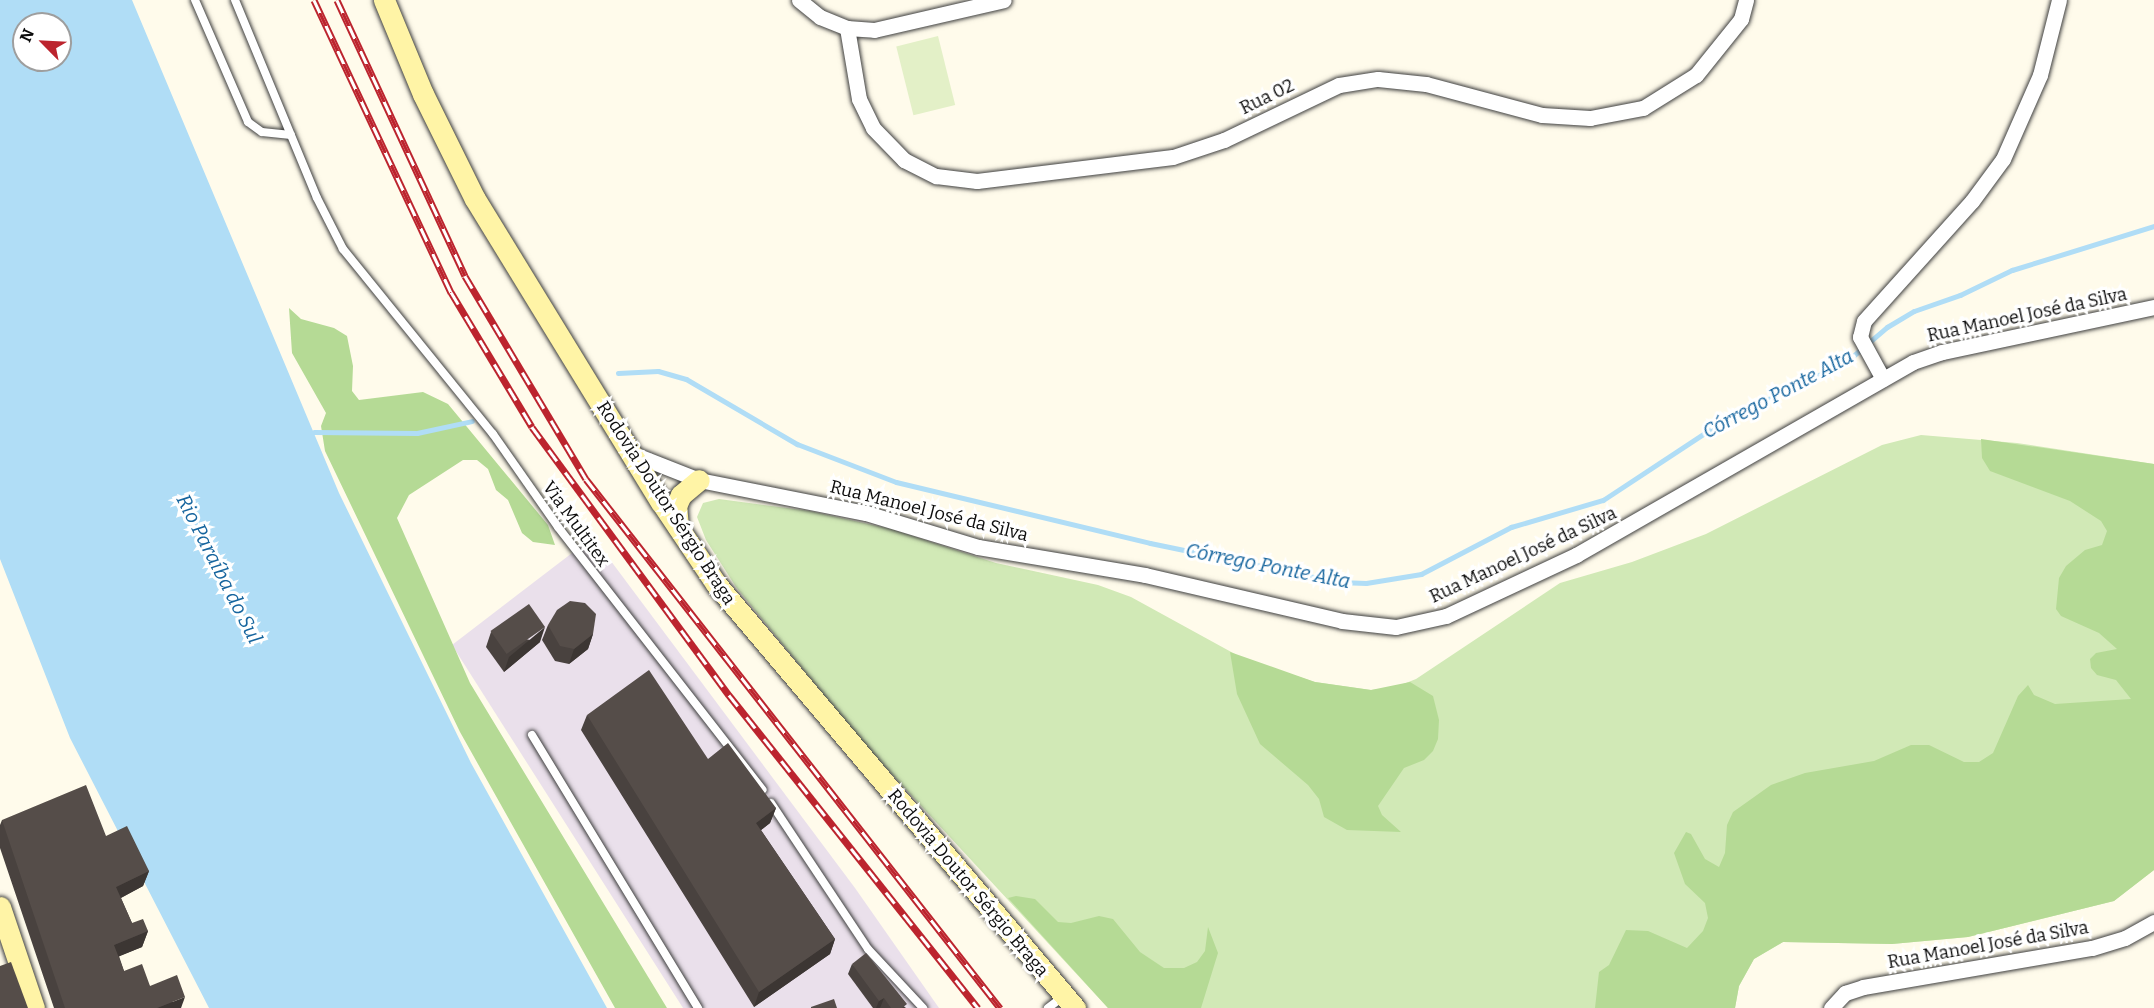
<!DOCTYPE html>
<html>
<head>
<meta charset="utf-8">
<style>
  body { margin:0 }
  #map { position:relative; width:2154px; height:1008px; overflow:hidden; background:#fffbeb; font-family:Bitter,serif }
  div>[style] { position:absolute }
  .industrial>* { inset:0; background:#eae0eb }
  .green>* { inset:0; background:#d1e9b6 }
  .forest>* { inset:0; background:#b5da95 }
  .pitch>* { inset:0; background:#e3f0c7; transform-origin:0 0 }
  .water>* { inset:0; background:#b0ddf6 }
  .stream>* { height:5px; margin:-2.5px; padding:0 2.5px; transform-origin:2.5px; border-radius:2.5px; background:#b0ddf6 }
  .roads { filter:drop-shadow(0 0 2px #3f3f3f) drop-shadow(0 0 2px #3f3f3f) }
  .service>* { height:8px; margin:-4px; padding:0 4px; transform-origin:4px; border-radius:4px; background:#fff }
  .minor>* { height:15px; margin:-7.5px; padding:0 7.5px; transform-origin:7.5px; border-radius:7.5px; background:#fff }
  .secondary>* { height:21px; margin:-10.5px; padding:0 10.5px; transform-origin:10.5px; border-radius:10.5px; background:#fff4a6 }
  .rail>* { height:7px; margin-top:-3.5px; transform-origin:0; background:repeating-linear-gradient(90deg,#fff 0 14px,#bc242e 0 28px); box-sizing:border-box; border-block:2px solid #bc242e }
  .wall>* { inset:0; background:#49423f }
  .shaded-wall>* { inset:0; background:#3c3633 }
  .building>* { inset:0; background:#554d49; transform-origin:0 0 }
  span { translate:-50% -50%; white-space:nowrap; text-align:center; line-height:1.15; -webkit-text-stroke:6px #fff; paint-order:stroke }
  .street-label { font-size:18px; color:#0c0c0c }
  .water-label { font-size:20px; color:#16659e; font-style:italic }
  .north { position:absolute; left:12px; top:12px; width:60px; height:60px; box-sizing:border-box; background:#fff; border:2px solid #9e9e9e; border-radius:50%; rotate:294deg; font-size:16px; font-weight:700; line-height:24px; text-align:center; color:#0c0c0c }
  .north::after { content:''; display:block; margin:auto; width:21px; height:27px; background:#bc242e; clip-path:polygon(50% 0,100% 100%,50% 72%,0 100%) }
</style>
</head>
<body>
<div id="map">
  <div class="industrial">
    <div style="clip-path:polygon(593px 537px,855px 888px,939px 1008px,683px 1008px,452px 645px)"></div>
  </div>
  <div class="green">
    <div style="clip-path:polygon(1921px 435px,2017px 443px,2154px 464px,2154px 870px,2114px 901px,1968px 937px,1892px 944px,1783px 942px,1754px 959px,1739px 986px,1735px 1008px,1108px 1008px,862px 742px,736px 587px,706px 540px,697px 517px,703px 503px,719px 499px,810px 511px,891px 529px,996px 563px,1098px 585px,1131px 597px,1244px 659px,1315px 682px,1371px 690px,1396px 687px,1416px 679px,1560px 583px,1632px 562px,1706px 534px,1882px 445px)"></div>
  </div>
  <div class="forest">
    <div style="clip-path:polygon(289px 308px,301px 319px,334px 328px,347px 336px,353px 366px,352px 391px,359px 400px,423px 392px,448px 404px,548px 525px,555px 545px,533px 542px,522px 533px,508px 500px,496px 490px,488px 469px,477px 460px,463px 460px,409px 495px,397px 518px,470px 683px,667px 1008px,615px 1008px,460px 732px,325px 451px,321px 426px,326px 413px,292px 353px)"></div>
    <div style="clip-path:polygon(1981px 439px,2154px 464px,2154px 870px,2114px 901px,1968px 937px,1892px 944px,1783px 942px,1754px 959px,1739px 986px,1735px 1008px,1595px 1008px,1599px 972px,1609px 965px,1626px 930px,1648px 931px,1687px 948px,1703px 931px,1708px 918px,1705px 903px,1685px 884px,1674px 853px,1686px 832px,1691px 834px,1705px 859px,1719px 867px,1725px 853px,1727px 825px,1733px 812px,1771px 785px,1805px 773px,1874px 761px,1911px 745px,1929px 745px,1964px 762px,1979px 762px,1993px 753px,2018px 696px,2028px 685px,2034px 695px,2055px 704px,2131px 699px,2116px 680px,2097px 675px,2091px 668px,2090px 659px,2096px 653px,2117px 649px,2099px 633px,2061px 616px,2056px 609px,2059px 578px,2066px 566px,2085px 550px,2102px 545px,2107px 531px,2101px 521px,2070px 501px,1990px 471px,1982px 458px)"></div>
    <div style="clip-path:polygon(1230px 652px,1315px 682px,1371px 690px,1410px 682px,1433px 696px,1439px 720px,1438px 739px,1433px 751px,1424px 760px,1404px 768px,1378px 806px,1382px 815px,1401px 832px,1347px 830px,1324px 817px,1319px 799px,1308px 785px,1260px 744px,1237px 694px)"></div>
    <div style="clip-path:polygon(1016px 896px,1035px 899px,1058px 922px,1071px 923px,1099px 916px,1113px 919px,1140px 952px,1164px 968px,1184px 968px,1197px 962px,1205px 951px,1208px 927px,1218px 953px,1201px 1008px,1108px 1008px,1008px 898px)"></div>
  </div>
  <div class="pitch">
    <div style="left:938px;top:36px;width:71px;height:43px;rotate:76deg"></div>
  </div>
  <div class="water">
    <div style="clip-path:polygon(evenodd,0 0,132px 0,339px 493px,471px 763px,607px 1008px,209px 1008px,70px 738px,0 559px,0 0,24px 24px,60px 24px,60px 60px,24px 60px,24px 24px)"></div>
  </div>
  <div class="stream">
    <div style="left:618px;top:373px;width:40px;rotate:-2.9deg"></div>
    <div style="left:658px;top:371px;width:29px;rotate:16deg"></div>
    <div style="left:686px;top:379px;width:129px;rotate:30.4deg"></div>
    <div style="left:797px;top:444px;width:106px;rotate:21deg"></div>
    <div style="left:896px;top:482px;width:261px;rotate:13.5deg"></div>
    <div style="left:1150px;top:543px;width:193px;rotate:11.7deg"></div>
    <div style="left:1339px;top:582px;width:27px;rotate:2deg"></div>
    <div style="left:1366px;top:583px;width:56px;rotate:-9.3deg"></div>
    <div style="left:1421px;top:574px;width:102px;rotate:-27.6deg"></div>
    <div style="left:1511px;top:527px;width:96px;rotate:-16.4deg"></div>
    <div style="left:1603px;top:500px;width:147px;rotate:-33.4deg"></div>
    <div style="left:1726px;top:419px;width:133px;rotate:-25.4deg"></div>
    <div style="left:1846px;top:362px;width:54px;rotate:-40.5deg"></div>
    <div style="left:1887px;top:327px;width:31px;rotate:-31deg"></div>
    <div style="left:1914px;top:311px;width:49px;rotate:-19.2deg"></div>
    <div style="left:1960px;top:295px;width:58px;rotate:-25.7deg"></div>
    <div style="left:2012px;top:270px;width:149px;rotate:-17.2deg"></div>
    <div style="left:314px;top:432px;width:103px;rotate:0.6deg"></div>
    <div style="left:417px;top:433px;width:56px;rotate:-12.3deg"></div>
  </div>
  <div class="roads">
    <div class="service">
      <div style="left:195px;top:0;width:133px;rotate:66.5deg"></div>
      <div style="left:248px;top:122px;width:17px;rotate:36deg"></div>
      <div style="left:262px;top:132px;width:29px;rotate:6deg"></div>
      <div style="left:235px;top:0;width:214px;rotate:67.5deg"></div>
      <div style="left:317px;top:198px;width:57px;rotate:63deg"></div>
      <div style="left:343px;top:249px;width:238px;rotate:51deg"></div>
      <div style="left:493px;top:434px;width:113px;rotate:55deg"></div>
      <div style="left:558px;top:527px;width:333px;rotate:52.1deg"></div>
      <div style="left:532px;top:735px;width:320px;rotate:58.7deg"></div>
      <div style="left:771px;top:803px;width:175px;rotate:56.4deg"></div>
      <div style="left:868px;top:949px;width:81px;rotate:47deg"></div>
      <div style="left:1048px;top:1008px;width:20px;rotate:-37deg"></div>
    </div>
    <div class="minor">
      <div style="left:799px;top:0;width:27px;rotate:39deg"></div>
      <div style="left:820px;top:17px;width:29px;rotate:22deg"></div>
      <div style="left:847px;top:28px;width:27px;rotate:4deg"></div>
      <div style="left:874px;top:30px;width:133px;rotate:-13deg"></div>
      <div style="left:847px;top:28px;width:72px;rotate:80.4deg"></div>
      <div style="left:859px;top:99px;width:32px;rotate:64deg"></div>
      <div style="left:873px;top:128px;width:45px;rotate:45.9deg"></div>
      <div style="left:904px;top:160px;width:36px;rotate:27deg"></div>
      <div style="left:936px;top:176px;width:41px;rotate:7deg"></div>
      <div style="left:977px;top:181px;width:197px;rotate:-7deg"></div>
      <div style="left:1173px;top:157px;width:54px;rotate:-18.4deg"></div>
      <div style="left:1224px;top:140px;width:127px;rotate:-25.6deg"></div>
      <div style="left:1339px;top:85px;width:39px;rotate:-9deg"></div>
      <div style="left:1378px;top:79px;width:48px;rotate:5.9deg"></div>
      <div style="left:1426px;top:84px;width:120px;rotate:15deg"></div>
      <div style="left:1542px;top:115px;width:48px;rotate:3.6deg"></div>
      <div style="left:1590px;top:118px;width:54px;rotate:-10.7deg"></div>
      <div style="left:1643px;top:108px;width:62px;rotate:-31.9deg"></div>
      <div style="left:1696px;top:75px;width:72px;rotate:-51.2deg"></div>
      <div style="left:1741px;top:19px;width:20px;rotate:-75deg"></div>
      <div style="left:1883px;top:379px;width:48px;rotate:-118.7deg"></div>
      <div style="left:1860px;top:337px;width:16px;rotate:-76deg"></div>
      <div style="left:1864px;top:321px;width:161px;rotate:-48deg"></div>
      <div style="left:1972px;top:201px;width:52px;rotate:-53.6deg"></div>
      <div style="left:2003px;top:159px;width:92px;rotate:-66.2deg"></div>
      <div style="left:2040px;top:75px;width:77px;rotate:-75.8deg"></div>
      <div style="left:633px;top:454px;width:71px;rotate:21.5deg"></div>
      <div style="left:699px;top:480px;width:170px;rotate:11.2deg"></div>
      <div style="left:866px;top:513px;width:117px;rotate:16.9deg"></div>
      <div style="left:978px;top:547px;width:169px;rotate:9.5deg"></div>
      <div style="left:1145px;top:575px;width:202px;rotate:13.1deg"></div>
      <div style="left:1342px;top:621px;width:54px;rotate:6.3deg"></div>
      <div style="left:1396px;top:627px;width:51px;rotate:-12.4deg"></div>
      <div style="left:1446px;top:616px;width:144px;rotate:-25.1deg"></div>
      <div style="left:1576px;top:555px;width:388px;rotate:-29.8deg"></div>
      <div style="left:1913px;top:362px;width:31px;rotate:-19deg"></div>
      <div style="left:1942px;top:352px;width:217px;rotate:-12deg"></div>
      <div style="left:1831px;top:1008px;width:21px;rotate:-47deg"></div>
      <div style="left:1845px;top:993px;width:19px;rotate:-18deg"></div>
      <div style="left:1863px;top:987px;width:232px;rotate:-9.7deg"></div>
      <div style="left:2092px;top:948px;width:34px;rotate:-17deg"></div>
      <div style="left:2125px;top:938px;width:33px;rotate:-29deg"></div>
    </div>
    <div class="secondary">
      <div style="left:384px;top:0;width:102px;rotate:67.5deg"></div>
      <div style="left:423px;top:94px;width:117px;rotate:63.7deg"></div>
      <div style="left:475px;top:199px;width:356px;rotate:58.5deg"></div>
      <div style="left:661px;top:502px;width:99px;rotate:56.1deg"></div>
      <div style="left:716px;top:584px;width:556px;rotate:49.75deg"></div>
      <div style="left:678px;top:527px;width:21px;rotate:-95deg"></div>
      <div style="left:676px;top:506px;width:12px;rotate:-66deg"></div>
      <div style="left:681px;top:495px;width:23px;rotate:-40deg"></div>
      <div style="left:0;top:907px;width:107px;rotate:71.4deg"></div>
    </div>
  </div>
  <div class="rail">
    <div style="left:314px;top:0;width:323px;rotate:64.9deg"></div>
    <div style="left:451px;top:292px;width:157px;rotate:59deg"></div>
    <div style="left:532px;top:427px;width:333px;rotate:53.7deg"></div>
    <div style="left:729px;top:695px;width:400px;rotate:51.5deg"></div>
    <div style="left:337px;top:0;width:304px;rotate:65.1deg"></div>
    <div style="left:465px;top:276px;width:236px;rotate:59.2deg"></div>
    <div style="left:586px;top:479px;width:672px;rotate:51.95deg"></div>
  </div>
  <div class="wall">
    <div style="clip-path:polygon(548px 625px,593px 634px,588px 649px,569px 664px,555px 661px,542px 640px)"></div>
    <div style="clip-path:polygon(491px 632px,540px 642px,504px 672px,486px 647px)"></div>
    <div style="clip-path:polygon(587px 715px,776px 808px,770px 823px,761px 830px,835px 939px,830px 954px,754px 1007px,581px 730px)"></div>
    <div style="clip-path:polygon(2px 820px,106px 836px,149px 871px,143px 886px,121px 898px,132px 923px,148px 931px,142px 947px,119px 956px,124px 971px,150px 986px,181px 1008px,54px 1008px,0 848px,0 825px)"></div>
    <div style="clip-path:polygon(852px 964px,906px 1008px,873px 1008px,848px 974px)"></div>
  </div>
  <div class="shaded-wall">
    <div style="clip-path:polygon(545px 627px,540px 642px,504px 672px,509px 657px)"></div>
    <div style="clip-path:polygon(593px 634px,588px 649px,569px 664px,574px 649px)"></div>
    <div style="clip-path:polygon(776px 808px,770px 823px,751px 838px,756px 823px)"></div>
    <div style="clip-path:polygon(149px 871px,143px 886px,111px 903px,116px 887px)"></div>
    <div style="clip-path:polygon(148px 931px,142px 947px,108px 961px,114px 945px)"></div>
    <div style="clip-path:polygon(835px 939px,830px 954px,754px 1007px,759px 992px)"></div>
    <div style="clip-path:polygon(185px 997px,181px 1008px,157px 1008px)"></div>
    <div style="clip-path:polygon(884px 998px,880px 1008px,876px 1008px,879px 1001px)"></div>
  </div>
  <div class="building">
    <div style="clip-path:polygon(570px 601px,585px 603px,596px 614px,593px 634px,574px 649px,560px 646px,548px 625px,557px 610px)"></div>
    <div style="left:529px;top:604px;width:28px;height:47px;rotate:55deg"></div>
    <div style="clip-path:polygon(649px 670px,708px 759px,728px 743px,776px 808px,756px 823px,835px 939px,759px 992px,587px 715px)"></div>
    <div style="clip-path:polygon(86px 785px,106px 836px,127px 826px,149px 871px,116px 887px,132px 923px,143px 919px,148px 931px,114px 945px,124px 971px,142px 964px,150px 986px,177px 975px,185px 997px,157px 1008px,65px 1008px,2px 820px)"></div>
    <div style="clip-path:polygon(866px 953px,907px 1004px,902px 1008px,891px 1008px,884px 998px,879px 1001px,852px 964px)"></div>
    <div style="clip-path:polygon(11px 962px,28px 1008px,0 1008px,0 966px)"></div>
    <div style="clip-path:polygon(834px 999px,837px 1008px,811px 1008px,811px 1007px)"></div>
  </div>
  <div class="street-label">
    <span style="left:1267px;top:97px;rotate:-26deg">Rua 02</span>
    <span style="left:2027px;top:315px;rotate:-12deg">Rua Manoel José da Silva</span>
    <span style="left:666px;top:503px;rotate:57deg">Rodovia Doutor Sérgio Braga</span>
    <span style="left:929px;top:511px;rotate:14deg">Rua Manoel José da Silva</span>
    <span style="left:576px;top:524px;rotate:54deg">Via Multitex</span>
    <span style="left:1523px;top:555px;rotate:-25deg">Rua Manoel José da Silva</span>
    <span style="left:968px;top:883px;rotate:50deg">Rodovia Doutor Sérgio Braga</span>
    <span style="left:1988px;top:945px;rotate:-10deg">Rua Manoel José da Silva</span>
  </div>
  <div class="water-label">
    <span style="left:1778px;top:394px;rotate:-28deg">Córrego Ponte Alta</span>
    <span style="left:1268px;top:566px;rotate:11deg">Córrego Ponte Alta</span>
    <span style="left:219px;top:569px;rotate:63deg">Rio Paraíba do Sul</span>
  </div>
  <div class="north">N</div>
</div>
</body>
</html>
